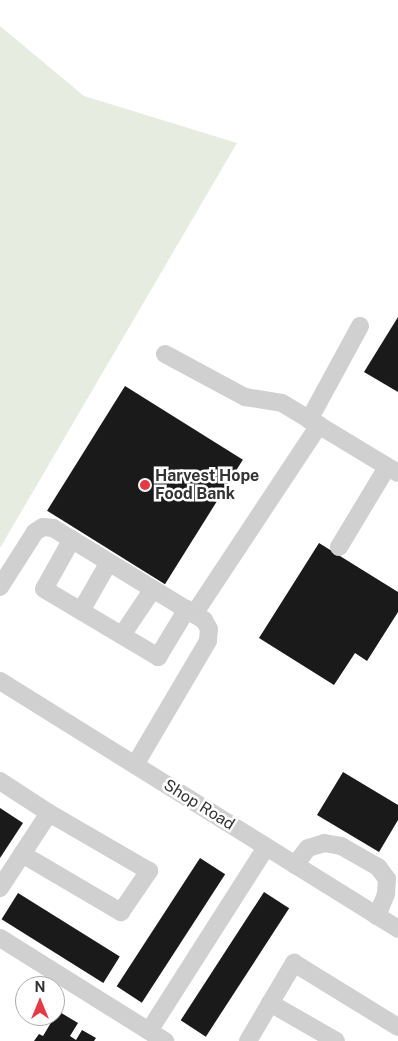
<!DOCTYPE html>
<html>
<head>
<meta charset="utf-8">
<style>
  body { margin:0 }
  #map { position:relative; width:398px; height:1041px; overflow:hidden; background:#fff; font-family:"Public Sans",sans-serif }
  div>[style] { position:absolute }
  .green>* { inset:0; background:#e6ecdf }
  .building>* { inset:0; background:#1a1a1a; transform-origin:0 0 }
  .minor>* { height:18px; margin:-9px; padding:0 9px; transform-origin:9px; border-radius:9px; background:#d0d0d0 }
  .dots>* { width:14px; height:14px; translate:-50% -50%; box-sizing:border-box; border:2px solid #fff; border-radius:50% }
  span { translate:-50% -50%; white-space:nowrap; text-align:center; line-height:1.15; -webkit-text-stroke:5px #fff; paint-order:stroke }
  .poi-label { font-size:16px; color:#333; font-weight:700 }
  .left { translate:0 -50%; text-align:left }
  .street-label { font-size:16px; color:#333 }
  .north { position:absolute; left:15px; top:976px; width:50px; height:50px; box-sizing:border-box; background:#fff; border:1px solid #adadad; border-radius:50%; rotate:0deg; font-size:14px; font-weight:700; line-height:20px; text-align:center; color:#333 }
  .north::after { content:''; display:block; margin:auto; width:18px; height:22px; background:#e63946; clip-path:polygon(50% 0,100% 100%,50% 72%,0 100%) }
</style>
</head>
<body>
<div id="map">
  <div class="green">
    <div style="clip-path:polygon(0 26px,84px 96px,237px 143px,0 548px)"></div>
  </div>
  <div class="building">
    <div style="clip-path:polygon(398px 317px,398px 392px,364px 372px)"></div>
    <div style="left:125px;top:386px;width:139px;height:147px;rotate:32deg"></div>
    <div style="clip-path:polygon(319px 543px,398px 592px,398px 612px,367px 661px,355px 653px,334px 685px,259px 638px)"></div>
    <div style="clip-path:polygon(343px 772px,398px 805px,398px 820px,379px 852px,317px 815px)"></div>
    <div style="clip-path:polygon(0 808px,23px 823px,0 858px)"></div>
    <div style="left:200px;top:858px;width:30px;height:153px;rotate:33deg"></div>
    <div style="left:264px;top:892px;width:30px;height:153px;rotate:33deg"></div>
    <div style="left:18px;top:893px;width:120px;height:31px;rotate:32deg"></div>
    <div style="clip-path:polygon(58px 1011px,78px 1023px,70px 1036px,76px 1040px,82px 1030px,96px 1038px,94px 1041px,34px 1041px,39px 1034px,43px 1036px)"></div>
  </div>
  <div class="minor">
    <div style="left:165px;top:354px;width:91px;rotate:28.3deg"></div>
    <div style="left:245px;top:397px;width:37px;rotate:9deg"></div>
    <div style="left:282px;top:403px;width:135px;rotate:31.1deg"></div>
    <div style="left:309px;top:420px;width:107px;rotate:-61.5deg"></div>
    <div style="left:72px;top:539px;width:57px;rotate:119.2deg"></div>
    <div style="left:44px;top:589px;width:133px;rotate:30.8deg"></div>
    <div style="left:158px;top:657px;width:56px;rotate:-58.9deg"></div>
    <div style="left:339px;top:547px;width:93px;rotate:-59deg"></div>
    <div style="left:0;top:587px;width:65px;rotate:-57.5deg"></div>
    <div style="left:35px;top:532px;width:9px;rotate:-32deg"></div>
    <div style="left:43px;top:527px;width:10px;rotate:6deg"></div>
    <div style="left:53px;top:528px;width:177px;rotate:31.4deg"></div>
    <div style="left:204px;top:620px;width:10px;rotate:61deg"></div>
    <div style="left:209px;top:629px;width:12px;rotate:95deg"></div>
    <div style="left:208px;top:641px;width:144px;rotate:120.5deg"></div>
    <div style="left:81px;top:611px;width:56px;rotate:-60.3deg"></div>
    <div style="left:194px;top:614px;width:227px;rotate:-56.5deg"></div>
    <div style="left:122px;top:635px;width:55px;rotate:-56deg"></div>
    <div style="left:0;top:681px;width:469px;rotate:31.9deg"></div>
    <div style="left:0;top:781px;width:59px;rotate:33.1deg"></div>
    <div style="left:49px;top:813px;width:90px;rotate:123.2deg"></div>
    <div style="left:22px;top:854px;width:115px;rotate:30.4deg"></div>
    <div style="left:121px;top:912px;width:50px;rotate:-55.7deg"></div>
    <div style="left:149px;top:871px;width:116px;rotate:-149.9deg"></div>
    <div style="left:295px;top:865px;width:21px;rotate:-53deg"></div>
    <div style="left:308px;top:848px;width:17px;rotate:-17deg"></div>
    <div style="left:324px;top:843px;width:17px;rotate:10deg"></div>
    <div style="left:341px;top:846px;width:43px;rotate:29.6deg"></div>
    <div style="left:378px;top:867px;width:15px;rotate:53deg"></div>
    <div style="left:387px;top:879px;width:15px;rotate:94deg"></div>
    <div style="left:386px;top:894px;width:24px;rotate:112deg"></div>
    <div style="left:0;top:938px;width:195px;rotate:32deg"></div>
    <div style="left:270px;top:1003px;width:76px;rotate:29.9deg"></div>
    <div style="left:149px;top:1031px;width:218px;rotate:-57.5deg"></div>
    <div style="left:248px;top:1041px;width:91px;rotate:-59.5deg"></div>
    <div style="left:294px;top:963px;width:122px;rotate:31.6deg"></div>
  </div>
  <div class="dots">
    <div style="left:145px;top:485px;background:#e63946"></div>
  </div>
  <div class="poi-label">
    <span class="left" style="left:155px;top:485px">Harvest Hope<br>Food Bank</span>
  </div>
  <div class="street-label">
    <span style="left:199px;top:805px;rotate:32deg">Shop Road</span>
  </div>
  <div class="north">N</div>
</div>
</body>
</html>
